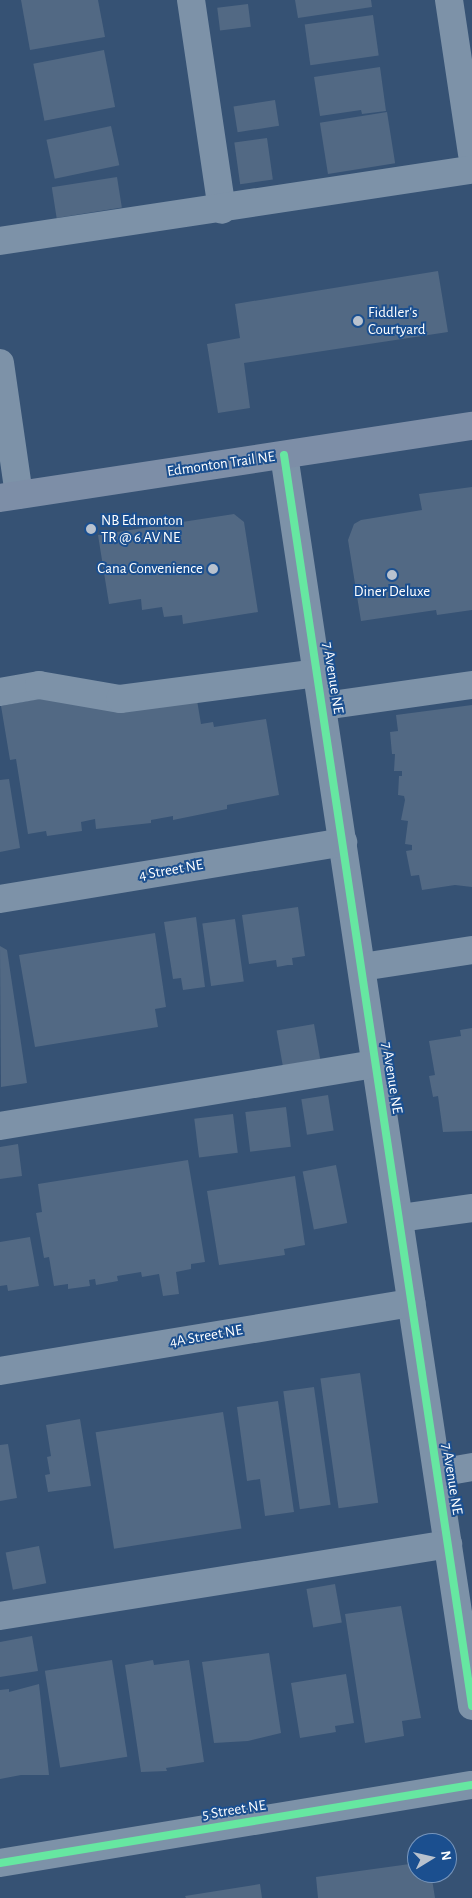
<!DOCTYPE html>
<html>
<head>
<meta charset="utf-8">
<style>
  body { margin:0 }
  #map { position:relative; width:472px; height:1898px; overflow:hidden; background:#365274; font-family:"Alegreya Sans",sans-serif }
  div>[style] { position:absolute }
  .building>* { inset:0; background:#526984; transform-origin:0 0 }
  .minor>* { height:28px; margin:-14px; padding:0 14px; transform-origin:14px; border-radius:14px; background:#7d92a8 }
  .major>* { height:28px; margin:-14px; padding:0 14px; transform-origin:14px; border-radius:14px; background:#7d8ea7 }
  .cycleway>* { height:8px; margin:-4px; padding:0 4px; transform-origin:4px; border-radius:4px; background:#66e7a1 }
  .dots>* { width:14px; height:14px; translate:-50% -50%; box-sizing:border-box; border:2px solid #1b4f8f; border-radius:50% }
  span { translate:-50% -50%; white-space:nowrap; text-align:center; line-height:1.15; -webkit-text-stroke:4px #1b4f8f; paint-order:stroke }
  .poi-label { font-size:15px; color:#fff }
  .left { translate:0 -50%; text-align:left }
  .right { translate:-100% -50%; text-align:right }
  .street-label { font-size:15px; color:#fff }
  .north { position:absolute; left:407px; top:1833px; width:50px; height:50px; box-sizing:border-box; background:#1b4f8f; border:1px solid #7695bc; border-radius:50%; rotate:81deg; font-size:14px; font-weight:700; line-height:20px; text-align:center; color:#fff }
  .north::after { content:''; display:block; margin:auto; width:18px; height:22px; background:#b9c2ce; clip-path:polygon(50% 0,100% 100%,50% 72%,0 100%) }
</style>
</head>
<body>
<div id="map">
  <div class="building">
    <div style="clip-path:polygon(21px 0,98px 0,105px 37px,30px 50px)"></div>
    <div style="clip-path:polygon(295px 0,371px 0,372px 7px,298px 18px)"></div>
    <div style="left:248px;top:4px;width:23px;height:31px;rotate:83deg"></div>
    <div style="left:373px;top:15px;width:41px;height:69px;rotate:82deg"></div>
    <div style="left:104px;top:50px;width:58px;height:72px;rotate:79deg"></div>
    <div style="clip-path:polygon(380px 67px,386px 111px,362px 114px,361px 110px,320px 116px,314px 77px)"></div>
    <div style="left:275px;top:100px;width:26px;height:42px;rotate:81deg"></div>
    <div style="left:387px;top:112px;width:52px;height:68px;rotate:81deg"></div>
    <div style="left:111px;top:126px;width:40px;height:66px;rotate:78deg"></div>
    <div style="left:267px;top:138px;width:42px;height:33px;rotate:82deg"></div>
    <div style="left:117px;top:177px;width:31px;height:66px;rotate:81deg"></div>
    <div style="clip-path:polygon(438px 271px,448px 332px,244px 363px,250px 408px,218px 413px,207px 344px,240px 338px,235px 304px)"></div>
    <div style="clip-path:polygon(472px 487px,472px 610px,437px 615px,436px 610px,361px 621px,348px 540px,354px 524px,361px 520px,422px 510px,419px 494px)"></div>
    <div style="clip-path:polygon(234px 514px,244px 522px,258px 612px,183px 624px,182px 615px,164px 617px,162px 607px,142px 610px,141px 599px,109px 604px,98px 535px)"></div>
    <div style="clip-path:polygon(38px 699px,197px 700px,201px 724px,213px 722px,214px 727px,266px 719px,279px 795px,227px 805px,227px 809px,173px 820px,173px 816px,151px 820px,151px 823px,96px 829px,95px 819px,81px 822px,82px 831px,47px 836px,46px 831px,28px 834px,16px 759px,10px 760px,1px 706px)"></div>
    <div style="clip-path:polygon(472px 705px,472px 887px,455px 885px,422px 890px,419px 875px,411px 876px,406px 851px,412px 850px,412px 845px,405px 844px,408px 821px,401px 820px,405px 800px,404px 796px,398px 795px,399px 776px,402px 776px,402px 771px,394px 771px,395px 754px,392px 754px,390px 732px,398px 731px,396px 715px)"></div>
    <div style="clip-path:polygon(9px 779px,20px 848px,0 852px,0 780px)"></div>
    <div style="clip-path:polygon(298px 907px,305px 956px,292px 958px,293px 965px,288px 965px,277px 967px,276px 960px,249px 964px,242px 915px)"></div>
    <div style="clip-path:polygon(196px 917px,205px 987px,183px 990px,181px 978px,173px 979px,164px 922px)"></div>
    <div style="left:235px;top:919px;width:63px;height:33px;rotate:82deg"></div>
    <div style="clip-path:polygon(155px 933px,166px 1007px,155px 1009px,158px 1027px,35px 1047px,19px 955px)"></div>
    <div style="clip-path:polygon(0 946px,7px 950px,27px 1083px,1px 1087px)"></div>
    <div style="left:314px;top:1024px;width:36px;height:38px;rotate:80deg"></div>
    <div style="clip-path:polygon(472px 1028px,472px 1131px,443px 1132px,438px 1096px,433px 1097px,429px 1076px,435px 1075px,429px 1041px,461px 1036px,460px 1030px)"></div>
    <div style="left:328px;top:1095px;width:36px;height:27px;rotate:81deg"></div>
    <div style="left:286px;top:1107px;width:40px;height:41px;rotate:83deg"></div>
    <div style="left:233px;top:1114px;width:39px;height:39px;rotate:83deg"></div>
    <div style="clip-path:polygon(18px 1144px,22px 1176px,0 1179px,0 1147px)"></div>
    <div style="clip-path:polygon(188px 1160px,205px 1262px,191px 1264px,191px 1269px,176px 1272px,179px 1294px,163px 1296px,159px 1274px,142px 1277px,141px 1272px,117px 1276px,118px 1281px,96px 1285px,95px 1279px,89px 1280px,90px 1286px,68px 1289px,68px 1284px,54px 1286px,49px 1257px,44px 1258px,36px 1213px,42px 1212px,38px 1184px)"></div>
    <div style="left:336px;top:1165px;width:59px;height:34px;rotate:79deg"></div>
    <div style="clip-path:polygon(295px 1176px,305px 1245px,284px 1249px,285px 1255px,219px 1265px,207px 1191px)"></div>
    <div style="clip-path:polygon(30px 1237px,39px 1286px,8px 1291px,7px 1285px,0 1286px,0 1242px)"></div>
    <div style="left:360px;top:1373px;width:131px;height:40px;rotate:82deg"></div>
    <div style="left:314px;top:1387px;width:119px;height:31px;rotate:82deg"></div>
    <div style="clip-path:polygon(278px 1401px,294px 1512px,265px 1516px,260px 1479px,247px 1481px,237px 1407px)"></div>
    <div style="left:223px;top:1412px;width:118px;height:129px;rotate:81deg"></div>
    <div style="clip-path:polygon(80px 1419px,91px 1486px,48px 1492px,45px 1475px,50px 1474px,47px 1457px,51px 1456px,46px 1425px)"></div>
    <div style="clip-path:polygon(8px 1444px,17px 1498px,0 1501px,0 1445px)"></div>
    <div style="left:39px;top:1546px;width:38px;height:34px;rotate:79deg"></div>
    <div style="left:335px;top:1584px;width:39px;height:29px;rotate:80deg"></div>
    <div style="clip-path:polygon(401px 1606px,421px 1718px,402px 1721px,404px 1736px,365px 1743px,345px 1614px)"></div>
    <div style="clip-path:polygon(32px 1636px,38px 1671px,0 1677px,0 1642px)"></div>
    <div style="clip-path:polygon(269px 1653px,281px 1733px,248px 1741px,214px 1743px,202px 1662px)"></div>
    <div style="left:112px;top:1660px;width:98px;height:68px;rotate:81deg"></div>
    <div style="clip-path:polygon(153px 1660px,154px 1665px,189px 1660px,204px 1762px,166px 1768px,167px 1771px,141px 1772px,125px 1665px)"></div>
    <div style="clip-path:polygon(346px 1674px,354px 1723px,335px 1726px,336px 1732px,300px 1738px,291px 1683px)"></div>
    <div style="clip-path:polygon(39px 1684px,49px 1775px,21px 1775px,0 1779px,0 1690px,9px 1689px,9px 1692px)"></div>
    <div style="clip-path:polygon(417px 1863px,417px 1873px,431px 1873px,435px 1898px,318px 1898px,316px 1877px)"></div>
    <div style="clip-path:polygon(260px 1884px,262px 1898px,186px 1898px,185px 1896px)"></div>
  </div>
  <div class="minor">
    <div style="left:191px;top:0;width:212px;rotate:81.6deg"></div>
    <div style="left:449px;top:0;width:156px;rotate:81.5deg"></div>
    <div style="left:0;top:241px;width:477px;rotate:-8.6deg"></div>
    <div style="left:0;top:363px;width:133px;rotate:81.8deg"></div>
    <div style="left:284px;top:455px;width:1265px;rotate:81.45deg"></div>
    <div style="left:0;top:692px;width:40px;rotate:-10deg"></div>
    <div style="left:39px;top:685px;width:82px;rotate:9.8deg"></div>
    <div style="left:120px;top:699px;width:200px;rotate:-7.5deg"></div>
    <div style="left:324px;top:706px;width:149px;rotate:-8.1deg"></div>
    <div style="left:0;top:899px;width:348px;rotate:-9.4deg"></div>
    <div style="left:362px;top:967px;width:111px;rotate:-8.8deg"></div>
    <div style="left:0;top:1126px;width:381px;rotate:-9.4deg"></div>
    <div style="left:400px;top:1218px;width:73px;rotate:-7.9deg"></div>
    <div style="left:0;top:1371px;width:417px;rotate:-9.4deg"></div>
    <div style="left:438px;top:1473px;width:35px;rotate:-10deg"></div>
    <div style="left:0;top:1616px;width:454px;rotate:-9.1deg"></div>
    <div style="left:0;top:1863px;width:478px;rotate:-9.4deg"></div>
  </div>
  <div class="major">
    <div style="left:0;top:498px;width:477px;rotate:-8.7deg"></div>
  </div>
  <div class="cycleway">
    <div style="left:284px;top:455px;width:1265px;rotate:81.45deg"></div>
    <div style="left:0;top:1863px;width:478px;rotate:-9.4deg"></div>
  </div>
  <div class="dots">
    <div style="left:358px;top:321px;background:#b9c2ce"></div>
    <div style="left:91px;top:529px;background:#b9c2ce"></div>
    <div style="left:213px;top:569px;background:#b9c2ce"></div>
    <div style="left:392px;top:575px;background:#b9c2ce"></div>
  </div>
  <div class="poi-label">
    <span class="left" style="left:368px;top:321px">Fiddler's<br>Courtyard</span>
    <span class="left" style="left:101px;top:529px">NB Edmonton<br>TR @ 6 AV NE</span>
    <span class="right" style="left:203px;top:569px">Cana Convenience</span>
    <span style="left:392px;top:592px">Diner Deluxe</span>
  </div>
  <div class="street-label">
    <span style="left:221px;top:464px;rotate:-8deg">Edmonton Trail NE</span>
    <span style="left:333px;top:678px;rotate:81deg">7 Avenue NE</span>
    <span style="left:171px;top:870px;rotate:-10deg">4 Street NE</span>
    <span style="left:392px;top:1078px;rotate:81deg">7 Avenue NE</span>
    <span style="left:206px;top:1336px;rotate:-10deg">4A Street NE</span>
    <span style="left:452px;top:1479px;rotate:81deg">7 Avenue NE</span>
    <span style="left:234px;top:1810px;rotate:-9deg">5 Street NE</span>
  </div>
  <div class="north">N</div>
</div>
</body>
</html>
